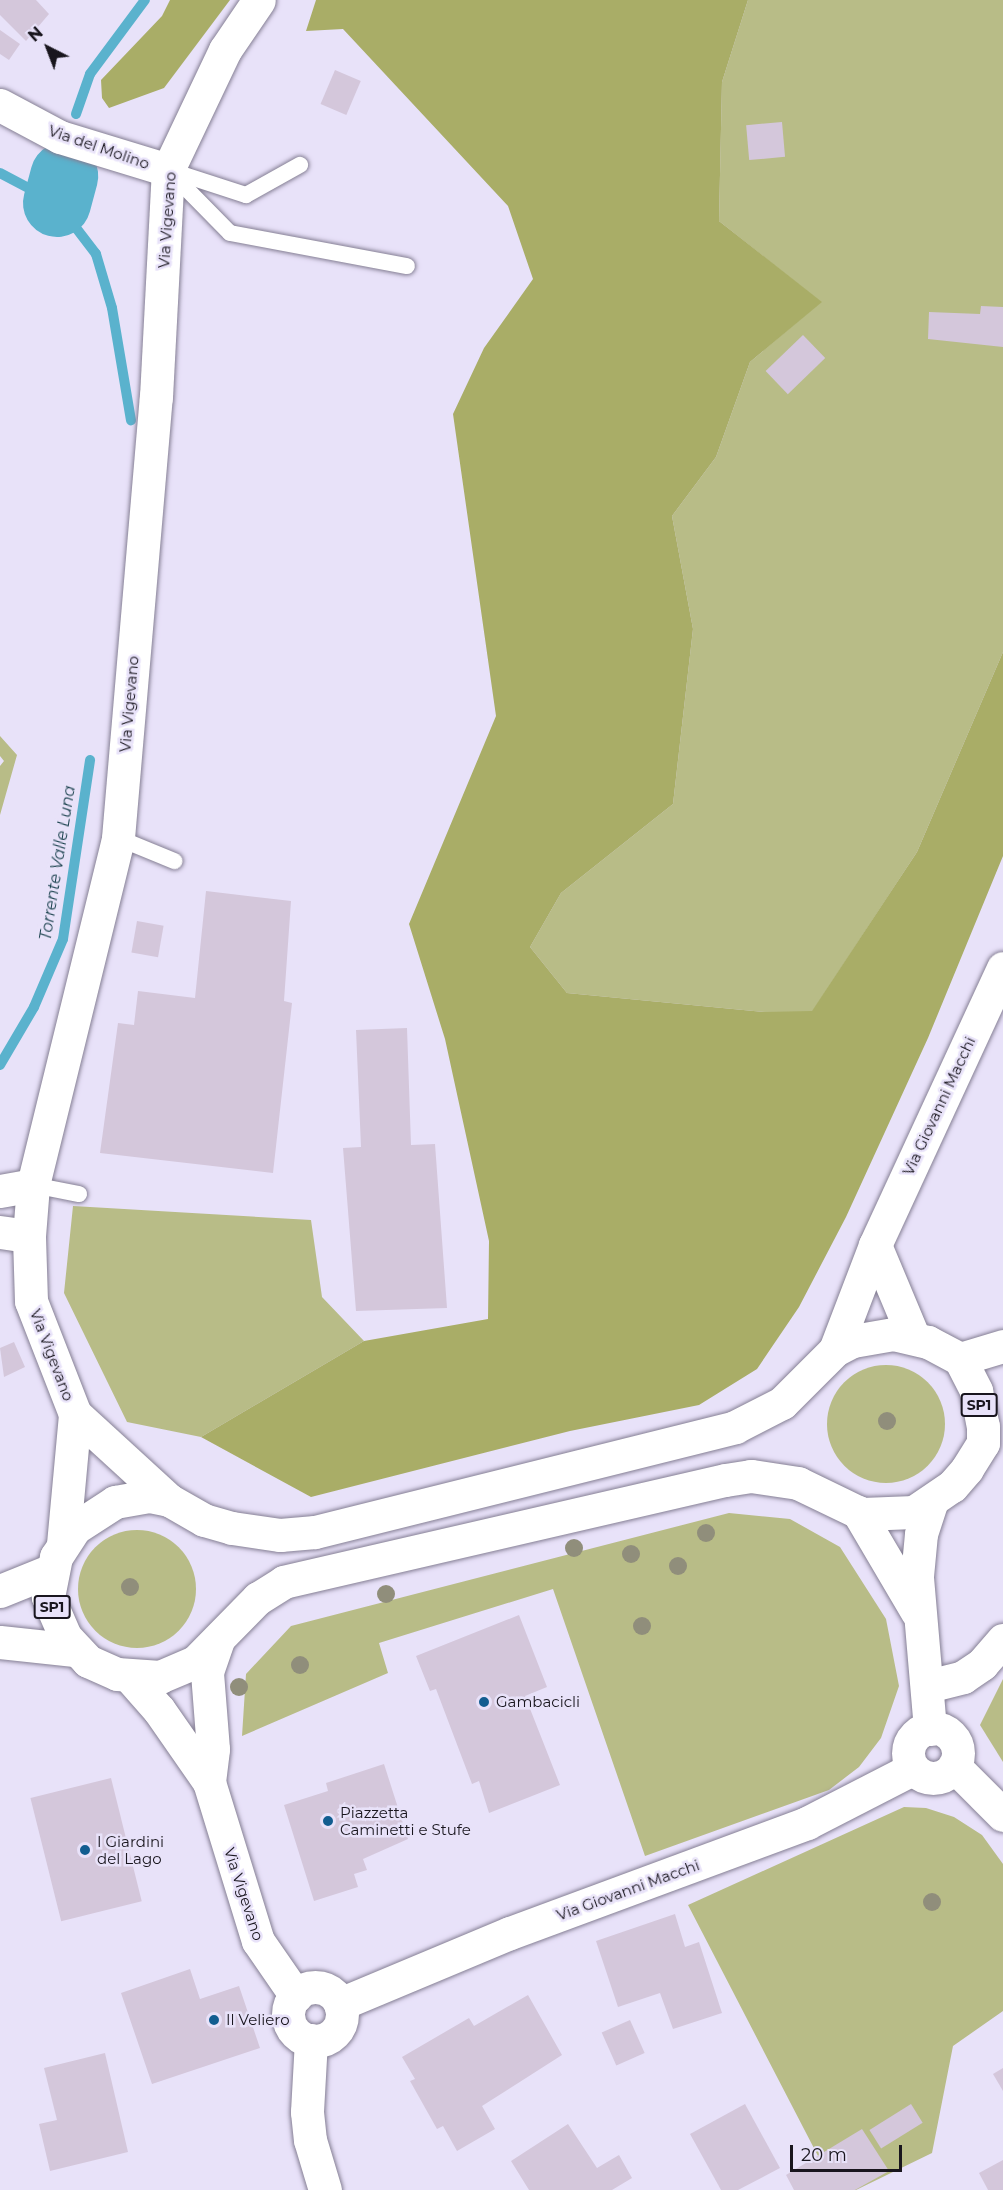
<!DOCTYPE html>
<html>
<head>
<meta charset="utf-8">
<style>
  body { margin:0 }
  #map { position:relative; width:1003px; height:2190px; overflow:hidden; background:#e8e2f9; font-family:Montserrat,sans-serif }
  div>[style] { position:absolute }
  .green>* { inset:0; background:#b8bc87 }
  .round { border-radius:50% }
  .forest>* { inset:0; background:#a9ad67 }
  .stream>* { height:10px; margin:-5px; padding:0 5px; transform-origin:5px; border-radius:5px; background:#5ab2cd }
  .river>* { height:68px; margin:-34px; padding:0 34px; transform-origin:34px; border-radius:34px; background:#5ab2cd }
  .building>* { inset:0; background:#d4c7db; transform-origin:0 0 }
  .roads { filter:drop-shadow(0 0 2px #857f94) drop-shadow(0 0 2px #857f94) }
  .service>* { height:16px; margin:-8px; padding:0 8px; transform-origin:8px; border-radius:8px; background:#fff }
  .minor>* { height:33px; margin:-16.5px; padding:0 16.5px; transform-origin:16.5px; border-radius:16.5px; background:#fff }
  .tertiary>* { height:33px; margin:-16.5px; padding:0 16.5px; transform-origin:16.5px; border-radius:16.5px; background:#fff }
  .tertiary>.ring { margin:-16.5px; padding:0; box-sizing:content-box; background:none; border:33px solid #fff; border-radius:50% }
  .primary>* { height:33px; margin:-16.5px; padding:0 16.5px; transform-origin:16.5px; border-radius:16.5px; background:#fff }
  .trees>* { width:18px; height:18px; margin:-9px; border-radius:50%; background:#908e7b }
  .dots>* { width:16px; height:16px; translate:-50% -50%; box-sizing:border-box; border:3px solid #e8e2f9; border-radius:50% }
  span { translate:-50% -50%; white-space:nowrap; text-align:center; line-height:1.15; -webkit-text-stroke:5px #e8e2f9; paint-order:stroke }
  .shield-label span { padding:2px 4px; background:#e8e2f9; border:2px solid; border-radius:4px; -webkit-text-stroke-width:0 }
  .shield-label { font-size:14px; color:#19161e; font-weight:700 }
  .street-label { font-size:15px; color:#19161e }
  .poi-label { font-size:15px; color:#19161e }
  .left { translate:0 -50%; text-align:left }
  .water-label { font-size:16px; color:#163e4a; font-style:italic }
  .north { position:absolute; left:18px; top:18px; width:60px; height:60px; -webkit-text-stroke:4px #e8e2f9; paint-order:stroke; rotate:318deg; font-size:16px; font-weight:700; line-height:24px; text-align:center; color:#19161e }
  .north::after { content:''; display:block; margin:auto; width:21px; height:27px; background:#19161e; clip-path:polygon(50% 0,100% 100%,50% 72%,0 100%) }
  .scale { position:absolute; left:790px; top:2145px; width:112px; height:27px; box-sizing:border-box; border:3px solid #19161e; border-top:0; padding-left:8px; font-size:18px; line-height:21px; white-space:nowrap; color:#19161e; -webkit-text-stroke:4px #e8e2f9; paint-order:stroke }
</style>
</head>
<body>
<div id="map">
  <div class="green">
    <div style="clip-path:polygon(748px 0,1003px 0,1003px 652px,917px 852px,812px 1012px,764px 1012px,567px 993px,530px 947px,561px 893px,673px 804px,693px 629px,672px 516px,716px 457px,750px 362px,821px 302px,719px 221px,722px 82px)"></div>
    <div style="clip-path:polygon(0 736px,17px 755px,0 815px,0 766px,4px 761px,0 756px)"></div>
    <div style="clip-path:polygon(73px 1206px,311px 1220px,322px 1297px,364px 1341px,201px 1437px,127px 1422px,64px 1293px)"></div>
    <div class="round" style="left:827px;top:1365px;width:118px;height:118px"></div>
    <div style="clip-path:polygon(729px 1513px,790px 1519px,840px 1547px,886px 1619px,899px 1686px,881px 1738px,859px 1767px,829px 1790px,645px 1856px,553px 1589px,379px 1643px,388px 1673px,242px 1736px,246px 1674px,291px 1626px)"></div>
    <div class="round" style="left:78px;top:1530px;width:118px;height:118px"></div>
    <div style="clip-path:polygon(1003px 1679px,1003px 1762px,980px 1725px)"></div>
    <div style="clip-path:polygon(904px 1807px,926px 1808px,954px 1817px,982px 1835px,1003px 1864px,1003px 2011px,953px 2046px,932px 2153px,856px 2190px,844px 2190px,818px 2156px,688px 1905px)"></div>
  </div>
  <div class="forest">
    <div style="clip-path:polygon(170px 0,230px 0,164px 88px,109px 108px,102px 98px,101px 80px,162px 16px)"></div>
    <div style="clip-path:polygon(316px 0,748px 0,722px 82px,719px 221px,822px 302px,750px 362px,716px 457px,672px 516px,693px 629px,673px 804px,561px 893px,530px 947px,567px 993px,764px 1012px,812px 1011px,917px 852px,1003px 652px,1003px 856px,928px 1038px,846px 1217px,799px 1307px,757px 1369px,699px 1405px,570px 1431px,311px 1497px,201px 1437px,364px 1341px,488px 1319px,489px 1241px,445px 1039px,409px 924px,496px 716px,453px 414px,484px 348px,533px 279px,508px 206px,343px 29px,306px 31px)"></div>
  </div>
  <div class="stream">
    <div style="left:76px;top:114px;width:42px;rotate:-70.7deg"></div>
    <div style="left:90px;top:74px;width:92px;rotate:-53.4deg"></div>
    <div style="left:0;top:173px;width:64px;rotate:27.8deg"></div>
    <div style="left:57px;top:203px;width:64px;rotate:52.6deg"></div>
    <div style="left:96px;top:254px;width:56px;rotate:73.5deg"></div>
    <div style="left:112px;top:308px;width:114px;rotate:80.4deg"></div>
    <div style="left:0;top:1065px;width:67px;rotate:-59.6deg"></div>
    <div style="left:34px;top:1007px;width:74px;rotate:-66.9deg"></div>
    <div style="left:63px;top:939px;width:181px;rotate:-81.4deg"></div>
  </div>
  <div class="river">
    <div style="left:57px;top:203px;width:28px;rotate:-75deg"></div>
  </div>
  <div class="building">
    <div style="clip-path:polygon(0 0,36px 0,49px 14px,26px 41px,0 15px)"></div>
    <div style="clip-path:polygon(0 30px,20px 44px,9px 60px,0 54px)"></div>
    <div style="left:335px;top:70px;width:28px;height:37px;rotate:23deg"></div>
    <div style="left:782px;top:122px;width:35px;height:36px;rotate:85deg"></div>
    <div style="clip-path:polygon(981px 306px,1003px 307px,1003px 347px,928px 339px,929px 312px,980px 314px)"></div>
    <div style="left:803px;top:335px;width:32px;height:52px;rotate:46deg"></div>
    <div style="clip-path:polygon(206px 891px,291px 901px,284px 1001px,292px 1003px,273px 1173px,100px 1153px,118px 1023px,134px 1025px,138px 991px,195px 998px)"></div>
    <div style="left:137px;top:921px;width:27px;height:32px;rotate:10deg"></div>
    <div style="clip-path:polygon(407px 1028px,411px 1145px,435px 1144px,447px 1308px,356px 1311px,343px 1148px,361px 1147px,356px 1030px)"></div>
    <div style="clip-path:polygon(14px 1342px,25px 1367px,4px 1377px,0 1348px)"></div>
    <div style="clip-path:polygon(519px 1615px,547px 1687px,525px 1696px,560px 1785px,489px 1813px,479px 1781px,472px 1784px,436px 1689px,430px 1691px,416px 1656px)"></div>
    <div style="clip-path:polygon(384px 1764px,408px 1839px,363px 1859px,367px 1870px,354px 1874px,358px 1887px,314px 1901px,284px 1805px,328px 1791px,326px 1783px)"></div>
    <div style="left:111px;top:1778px;width:127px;height:83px;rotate:76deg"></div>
    <div style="clip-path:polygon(675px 1914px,685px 1947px,699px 1942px,722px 2013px,673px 2029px,660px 1993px,618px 2007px,596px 1941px)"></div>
    <div style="clip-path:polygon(190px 1969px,200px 1999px,239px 1986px,260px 2048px,152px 2084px,121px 1993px)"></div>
    <div style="clip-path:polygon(528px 1995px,562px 2055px,482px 2106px,495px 2129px,457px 2151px,443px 2126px,437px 2129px,410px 2081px,415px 2079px,402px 2057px,469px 2018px,474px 2026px)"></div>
    <div style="left:630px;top:2020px;width:36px;height:31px;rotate:66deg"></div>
    <div style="clip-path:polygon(105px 2053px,128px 2152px,50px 2171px,39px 2124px,57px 2120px,44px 2068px)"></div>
    <div style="clip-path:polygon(1003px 2068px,1003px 2091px,993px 2074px)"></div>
    <div style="clip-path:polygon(745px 2104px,780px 2168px,738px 2190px,721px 2190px,690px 2134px)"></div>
    <div style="left:911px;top:2104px;width:22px;height:49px;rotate:58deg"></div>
    <div style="clip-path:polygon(568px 2124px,597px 2168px,619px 2155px,632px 2178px,612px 2190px,529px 2190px,511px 2161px)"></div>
    <div style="clip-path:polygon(862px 2129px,889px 2171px,855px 2190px,794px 2190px,786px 2175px)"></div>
    <div style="clip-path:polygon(1003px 2160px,1003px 2190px,988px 2190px,979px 2173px)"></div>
  </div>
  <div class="roads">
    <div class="service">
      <div style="left:168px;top:170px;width:88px;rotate:45.5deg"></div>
      <div style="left:230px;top:233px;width:180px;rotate:10.6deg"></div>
      <div style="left:172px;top:171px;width:78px;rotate:18deg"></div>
      <div style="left:246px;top:195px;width:62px;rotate:-29.1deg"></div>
      <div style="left:118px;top:838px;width:61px;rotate:22.3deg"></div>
      <div style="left:33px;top:1185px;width:47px;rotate:11.1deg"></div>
    </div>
    <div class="minor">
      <div style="left:0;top:1191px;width:34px;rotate:-10deg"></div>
      <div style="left:0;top:1232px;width:29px;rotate:8deg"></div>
      <div style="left:928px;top:1686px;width:36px;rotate:-14deg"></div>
      <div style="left:963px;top:1677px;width:23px;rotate:-34deg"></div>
      <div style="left:982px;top:1664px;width:32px;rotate:-49deg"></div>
    </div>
    <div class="tertiary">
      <div style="left:0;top:105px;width:68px;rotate:28.1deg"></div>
      <div style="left:60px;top:137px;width:113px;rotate:17deg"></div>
      <div style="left:875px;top:1245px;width:99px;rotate:67.3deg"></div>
      <div style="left:835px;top:1350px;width:112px;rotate:-69.1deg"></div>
      <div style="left:875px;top:1245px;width:305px;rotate:-65.2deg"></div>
      <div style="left:169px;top:1500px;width:127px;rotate:-137.5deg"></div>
      <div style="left:75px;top:1414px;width:121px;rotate:-111.3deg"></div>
      <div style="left:31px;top:1301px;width:65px;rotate:-91.8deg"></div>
      <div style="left:29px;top:1236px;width:51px;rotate:-85.5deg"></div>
      <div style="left:33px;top:1185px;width:357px;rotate:-76.2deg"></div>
      <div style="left:118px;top:838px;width:443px;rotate:-85.1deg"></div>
      <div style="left:156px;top:397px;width:227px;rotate:-87deg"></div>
      <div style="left:168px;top:170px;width:133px;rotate:-64.6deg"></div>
      <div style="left:225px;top:50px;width:60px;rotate:-55.8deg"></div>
      <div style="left:858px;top:1512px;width:116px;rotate:59.5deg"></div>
      <div style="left:63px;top:1544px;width:131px;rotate:-84.7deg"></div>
      <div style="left:130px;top:1677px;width:44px;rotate:48.7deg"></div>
      <div style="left:159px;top:1710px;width:88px;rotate:55.2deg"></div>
      <div style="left:209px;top:1782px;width:166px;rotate:72.9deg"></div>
      <div style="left:258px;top:1941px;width:67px;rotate:55.4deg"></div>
      <div class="ring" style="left:908px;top:1728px;width:17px;height:17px"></div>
      <div style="left:930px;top:1729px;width:154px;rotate:-94.9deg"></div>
      <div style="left:917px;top:1576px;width:42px;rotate:-84.6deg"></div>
      <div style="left:921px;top:1534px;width:35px;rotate:-72deg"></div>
      <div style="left:954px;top:1766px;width:69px;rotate:45deg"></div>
      <div style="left:209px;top:1782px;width:33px;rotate:-83deg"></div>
      <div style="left:213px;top:1749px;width:77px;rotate:-94.5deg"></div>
      <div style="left:207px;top:1672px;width:34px;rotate:-71deg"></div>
      <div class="ring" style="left:288px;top:1987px;width:21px;height:21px"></div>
      <div style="left:340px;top:2004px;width:184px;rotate:-22.7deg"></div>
      <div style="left:510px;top:1933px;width:317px;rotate:-20.3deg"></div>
      <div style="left:807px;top:1823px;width:118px;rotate:-27.2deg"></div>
      <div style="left:311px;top:2040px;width:72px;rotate:93.2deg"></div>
      <div style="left:307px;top:2112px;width:28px;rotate:84deg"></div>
      <div style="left:310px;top:2140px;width:52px;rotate:73.3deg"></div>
    </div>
    <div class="primary">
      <div style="left:893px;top:1334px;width:36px;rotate:13deg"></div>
      <div style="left:928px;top:1342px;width:36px;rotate:28deg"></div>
      <div style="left:960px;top:1359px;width:36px;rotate:63deg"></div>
      <div style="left:976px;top:1391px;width:36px;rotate:79deg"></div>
      <div style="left:983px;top:1426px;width:17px;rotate:90deg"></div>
      <div style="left:983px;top:1443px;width:31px;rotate:122deg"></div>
      <div style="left:967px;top:1469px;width:23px;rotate:131deg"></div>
      <div style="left:952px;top:1486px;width:46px;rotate:145.6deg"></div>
      <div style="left:914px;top:1512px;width:52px;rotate:177.8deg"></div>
      <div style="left:862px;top:1514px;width:71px;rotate:-154.2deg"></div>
      <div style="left:798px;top:1483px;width:48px;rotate:-171.5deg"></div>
      <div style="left:751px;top:1476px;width:26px;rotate:171deg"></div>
      <div style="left:725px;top:1480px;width:453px;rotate:167deg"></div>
      <div style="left:284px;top:1582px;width:31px;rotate:148deg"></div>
      <div style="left:258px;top:1598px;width:90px;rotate:134.5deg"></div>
      <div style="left:195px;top:1662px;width:38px;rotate:157deg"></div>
      <div style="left:160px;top:1677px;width:43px;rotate:-176deg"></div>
      <div style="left:117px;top:1674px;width:32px;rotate:-156deg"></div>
      <div style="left:88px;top:1661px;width:34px;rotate:-133deg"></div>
      <div style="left:65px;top:1636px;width:43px;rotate:-113.6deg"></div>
      <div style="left:48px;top:1597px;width:41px;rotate:-78.7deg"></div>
      <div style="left:56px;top:1557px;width:35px;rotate:-57deg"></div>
      <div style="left:75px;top:1528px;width:48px;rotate:-33deg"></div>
      <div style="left:115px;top:1502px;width:36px;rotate:-10deg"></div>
      <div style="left:150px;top:1496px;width:19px;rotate:12deg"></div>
      <div style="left:169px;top:1500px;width:40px;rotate:29.7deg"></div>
      <div style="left:204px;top:1520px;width:29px;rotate:16deg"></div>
      <div style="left:232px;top:1528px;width:49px;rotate:8.3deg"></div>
      <div style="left:280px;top:1535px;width:35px;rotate:-5deg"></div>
      <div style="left:315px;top:1532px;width:433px;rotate:-14deg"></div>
      <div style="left:735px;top:1427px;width:53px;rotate:-27.1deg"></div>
      <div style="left:782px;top:1403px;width:75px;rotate:-45deg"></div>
      <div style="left:835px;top:1350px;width:20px;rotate:-27deg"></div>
      <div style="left:853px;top:1341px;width:41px;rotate:-9.9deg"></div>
      <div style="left:960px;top:1359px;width:45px;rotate:-16.8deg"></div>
      <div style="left:0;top:1591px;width:56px;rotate:-22deg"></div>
      <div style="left:0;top:1642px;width:75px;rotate:6.1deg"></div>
    </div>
  </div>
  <div class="trees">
    <div style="left:887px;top:1421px"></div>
    <div style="left:706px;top:1533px"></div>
    <div style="left:574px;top:1548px"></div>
    <div style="left:631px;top:1554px"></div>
    <div style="left:678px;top:1566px"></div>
    <div style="left:130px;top:1587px"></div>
    <div style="left:386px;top:1594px"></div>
    <div style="left:642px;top:1626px"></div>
    <div style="left:300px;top:1665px"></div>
    <div style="left:239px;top:1687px"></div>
    <div style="left:932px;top:1902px"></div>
  </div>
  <div class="dots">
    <div style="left:484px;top:1702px;background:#125d90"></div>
    <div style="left:328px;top:1821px;background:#125d90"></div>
    <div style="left:85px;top:1850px;background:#125d90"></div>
    <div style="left:214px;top:2020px;background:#125d90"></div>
  </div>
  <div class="shield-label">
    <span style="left:979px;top:1405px">SP1</span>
    <span style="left:52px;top:1607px">SP1</span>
  </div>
  <div class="street-label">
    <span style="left:99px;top:147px;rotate:19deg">Via del Molino</span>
    <span style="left:167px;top:220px;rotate:-86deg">Via Vigevano</span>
    <span style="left:129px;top:704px;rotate:-85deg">Via Vigevano</span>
    <span style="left:939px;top:1106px;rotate:-65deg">Via Giovanni Macchi</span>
    <span style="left:52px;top:1355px;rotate:69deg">Via Vigevano</span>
    <span style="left:628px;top:1890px;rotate:-20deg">Via Giovanni Macchi</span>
    <span style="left:244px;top:1894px;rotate:72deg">Via Vigevano</span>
  </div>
  <div class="poi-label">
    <span class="left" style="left:496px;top:1702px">Gambacicli</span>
    <span class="left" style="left:340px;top:1821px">Piazzetta<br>Caminetti e Stufe</span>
    <span class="left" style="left:97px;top:1850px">I Giardini<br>del Lago</span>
    <span class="left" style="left:226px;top:2020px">Il Veliero</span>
  </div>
  <div class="water-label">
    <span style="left:58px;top:863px;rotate:-81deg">Torrente Valle Luna</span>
  </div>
  <div class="north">N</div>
  <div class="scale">20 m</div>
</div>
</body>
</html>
